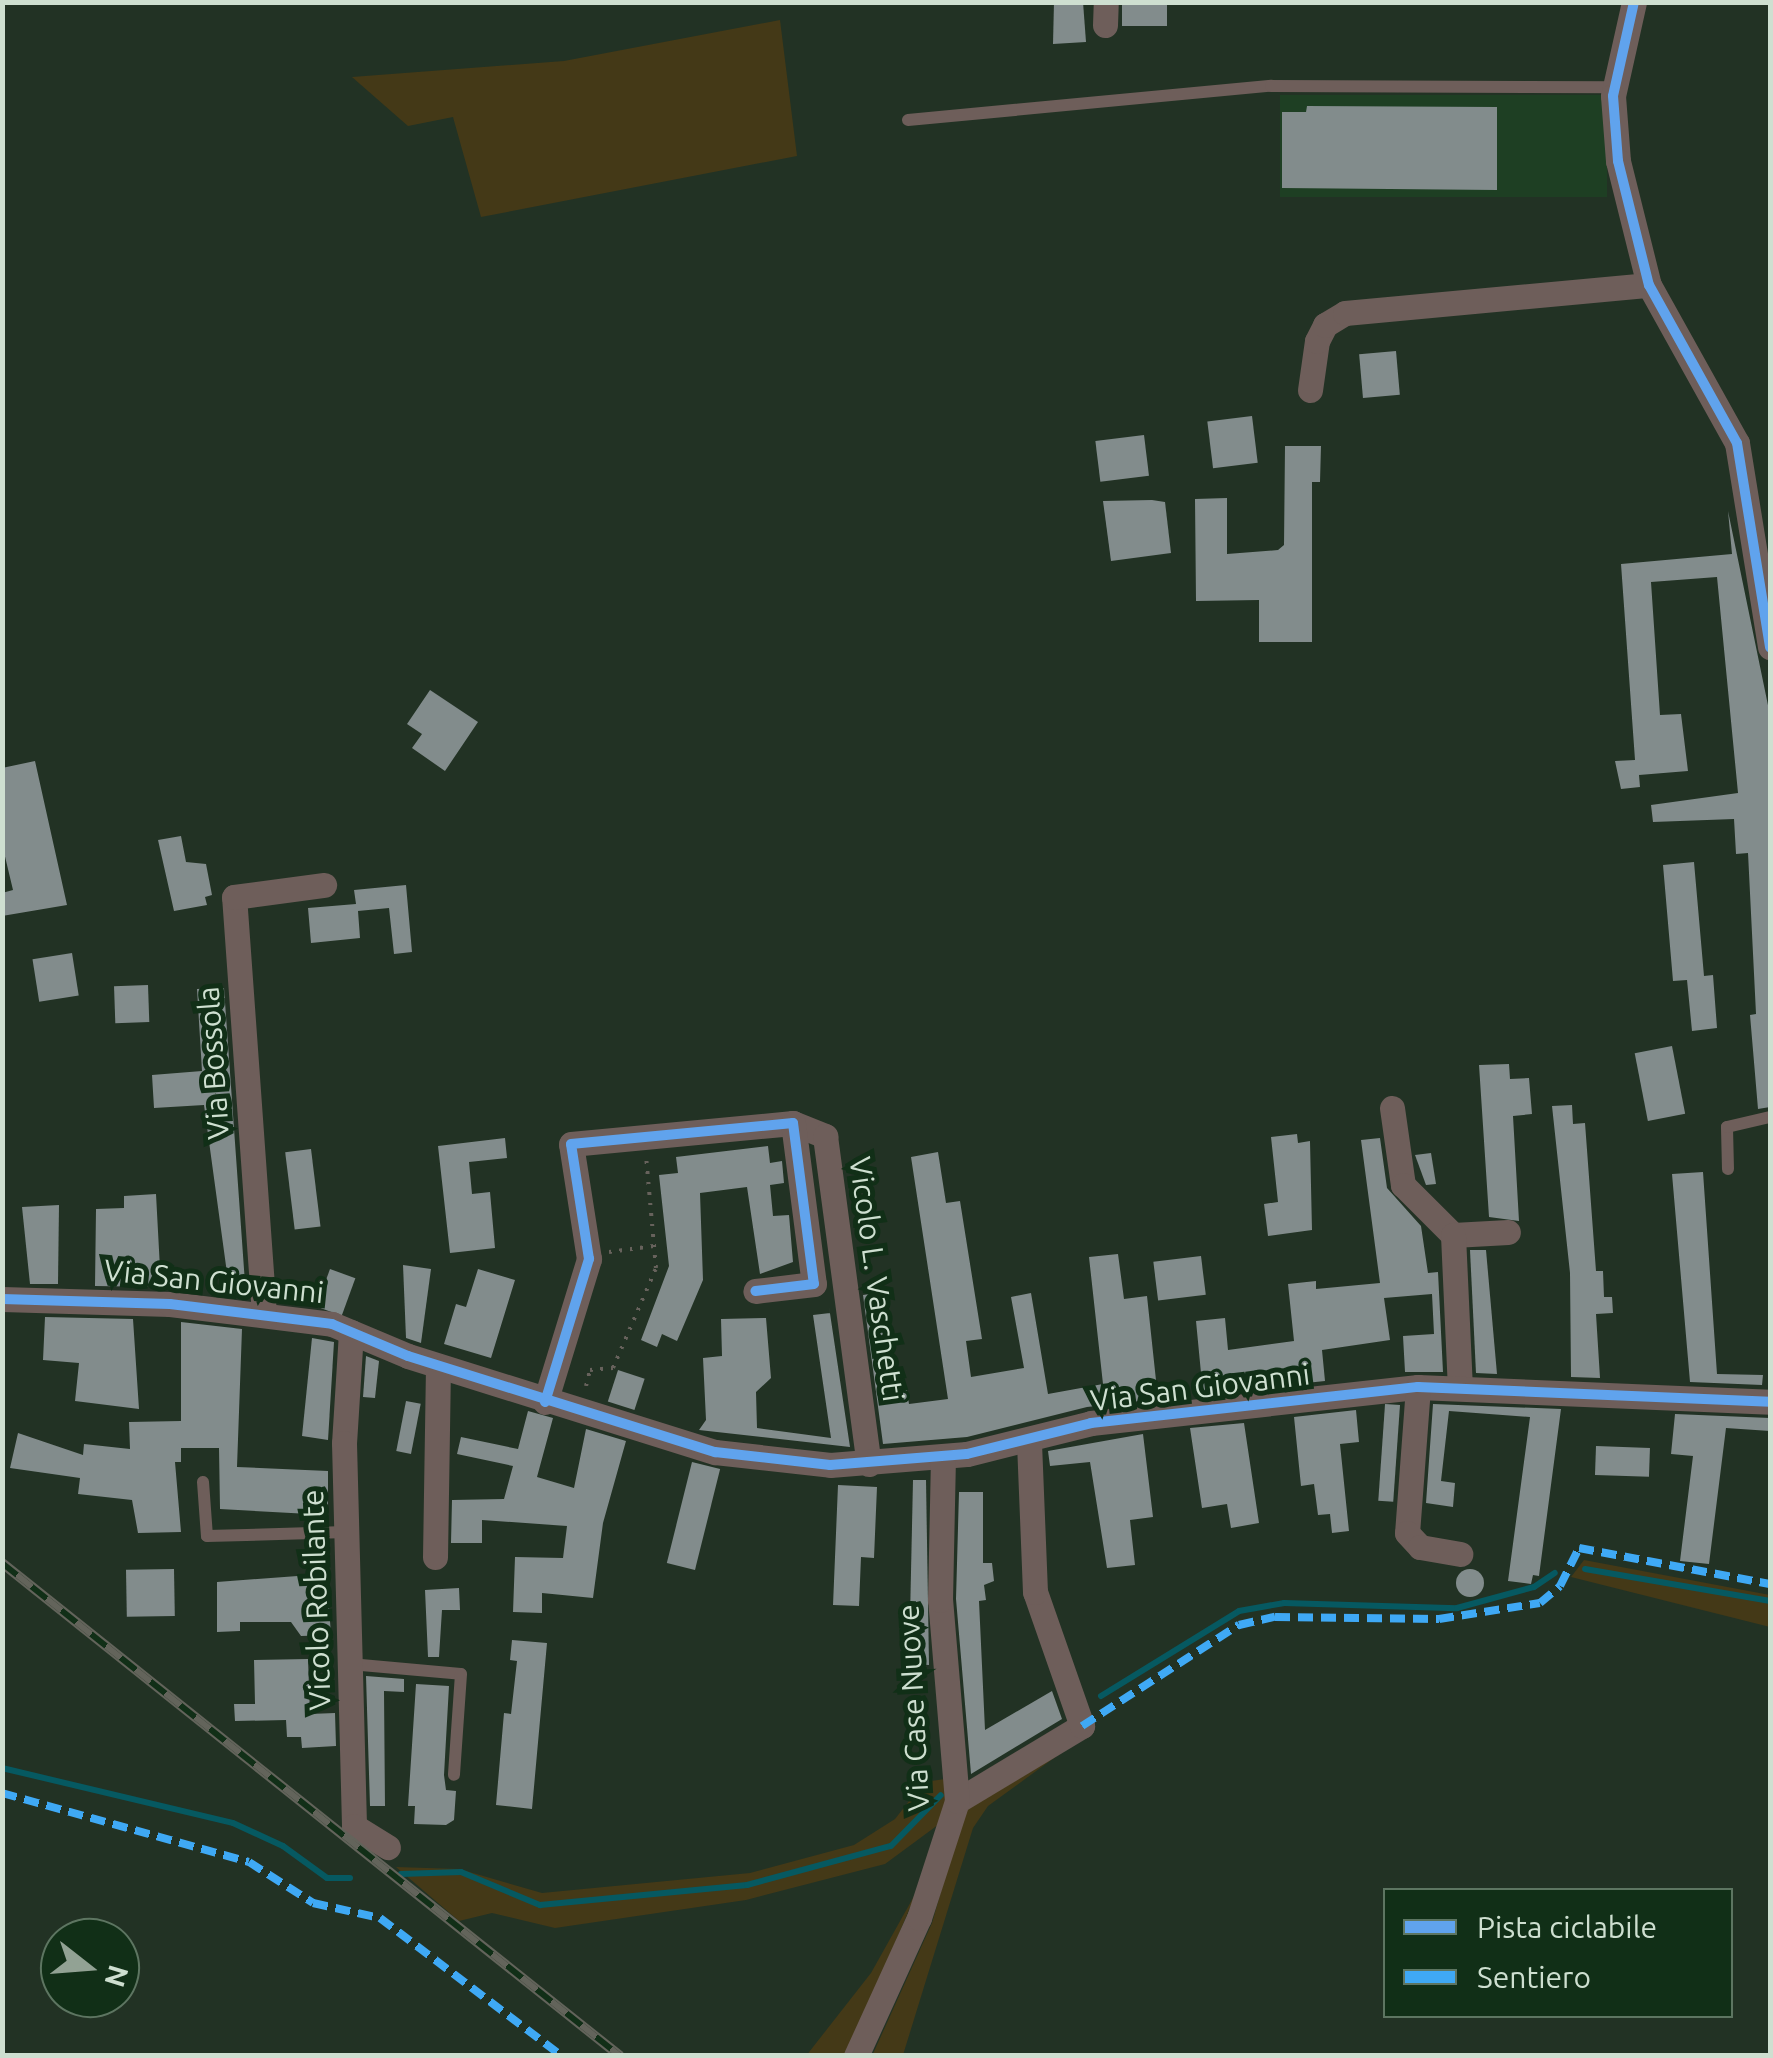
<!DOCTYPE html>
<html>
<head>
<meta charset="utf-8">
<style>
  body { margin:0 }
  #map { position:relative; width:1773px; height:2058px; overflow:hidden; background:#223224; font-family:Ubuntu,sans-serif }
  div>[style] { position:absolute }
  .built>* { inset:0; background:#1e3f23; transform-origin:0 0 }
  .green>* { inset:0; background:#443917 }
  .stream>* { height:6px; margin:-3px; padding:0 3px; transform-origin:3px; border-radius:3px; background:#065961 }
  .building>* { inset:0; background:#828c8c; transform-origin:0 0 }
  .round { border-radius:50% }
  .path>* { height:4px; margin-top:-2px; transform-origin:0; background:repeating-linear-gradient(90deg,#67625c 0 2.5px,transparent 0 10.5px) }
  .service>* { height:12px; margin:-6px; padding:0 6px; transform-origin:6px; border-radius:6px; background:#6e5e5a }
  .minor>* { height:25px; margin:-12.5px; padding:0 12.5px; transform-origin:12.5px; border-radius:12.5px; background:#6e5e5a }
  .rail>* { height:10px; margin-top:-5px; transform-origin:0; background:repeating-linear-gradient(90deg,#112f17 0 19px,#63645b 0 38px); box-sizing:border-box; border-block:2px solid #63645b }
  .quiet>* { height:8px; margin-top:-4px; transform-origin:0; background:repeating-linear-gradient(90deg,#3fa9f5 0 15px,transparent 0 23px) }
  .cycleway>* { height:10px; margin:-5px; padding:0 5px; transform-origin:5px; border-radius:5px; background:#60a3ed }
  span { translate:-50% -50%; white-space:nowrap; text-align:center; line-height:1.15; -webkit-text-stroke:10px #112f17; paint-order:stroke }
  .street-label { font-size:30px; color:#cedfd0 }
  .frame { position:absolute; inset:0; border:5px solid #cedfd0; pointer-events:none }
  .legend { position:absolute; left:1383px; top:1888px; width:350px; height:130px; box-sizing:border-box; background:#112f17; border:2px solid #5d7561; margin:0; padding:12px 18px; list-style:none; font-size:30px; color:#cedfd0 }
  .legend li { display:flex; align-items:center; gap:20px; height:50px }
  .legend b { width:50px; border:2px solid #5d7561 }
  .north { position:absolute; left:40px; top:1918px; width:100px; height:100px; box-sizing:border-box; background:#112f17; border:2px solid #5d7561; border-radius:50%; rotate:107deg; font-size:28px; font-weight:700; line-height:40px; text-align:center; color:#cedfd0 }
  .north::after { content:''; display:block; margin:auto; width:35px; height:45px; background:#92a294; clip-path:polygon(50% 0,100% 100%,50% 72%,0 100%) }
</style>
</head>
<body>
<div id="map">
  <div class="built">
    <div style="left:1280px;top:95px;width:327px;height:102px"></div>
  </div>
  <div class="green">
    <div style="clip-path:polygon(780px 20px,797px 156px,481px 217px,453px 117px,408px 126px,352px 77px,564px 61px)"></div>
    <div style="clip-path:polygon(1584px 1560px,1770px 1595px,1770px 1627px,1571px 1577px)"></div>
    <div style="clip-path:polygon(1087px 1734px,988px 1806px,973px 1828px,903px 2055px,872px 2056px,932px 1923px,966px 1804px)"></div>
    <div style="clip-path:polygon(945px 1779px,946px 1819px,885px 1864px,746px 1900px,555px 1928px,492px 1913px,459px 1921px,396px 1867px,459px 1869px,542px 1893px,750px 1873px,854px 1845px,895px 1819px,924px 1782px)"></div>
    <div style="clip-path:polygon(918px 1889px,847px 2055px,806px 2056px,871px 1973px)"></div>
  </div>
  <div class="stream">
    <div style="left:1585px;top:1569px;width:188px;rotate:9.8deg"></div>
    <div style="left:1101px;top:1696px;width:162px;rotate:-31.6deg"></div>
    <div style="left:1239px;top:1611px;width:46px;rotate:-10.1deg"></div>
    <div style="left:1284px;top:1603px;width:173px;rotate:1.7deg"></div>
    <div style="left:1457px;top:1608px;width:80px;rotate:-15.3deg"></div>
    <div style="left:1534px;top:1587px;width:25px;rotate:-34deg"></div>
    <div style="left:2px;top:1768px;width:237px;rotate:13.4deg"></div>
    <div style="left:233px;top:1823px;width:55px;rotate:24.7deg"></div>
    <div style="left:283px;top:1846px;width:54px;rotate:36deg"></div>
    <div style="left:327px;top:1878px;width:23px"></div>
    <div style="left:401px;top:1874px;width:60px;rotate:-1.9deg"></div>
    <div style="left:461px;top:1872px;width:86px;rotate:22.7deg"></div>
    <div style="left:540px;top:1905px;width:208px;rotate:-5.5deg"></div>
    <div style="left:747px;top:1885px;width:149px;rotate:-15.2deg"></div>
    <div style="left:891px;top:1846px;width:71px;rotate:-45.6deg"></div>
  </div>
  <div class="building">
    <div style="clip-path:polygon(1054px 2px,1083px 2px,1086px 42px,1053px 44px)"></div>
    <div style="left:1122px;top:2px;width:45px;height:24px"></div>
    <div style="clip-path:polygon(1307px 106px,1497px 107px,1497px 190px,1282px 188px,1282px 112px,1306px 112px)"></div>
    <div style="left:1396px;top:351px;width:44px;height:37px;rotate:85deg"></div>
    <div style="left:1252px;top:416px;width:47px;height:45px;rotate:83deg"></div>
    <div style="left:1144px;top:435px;width:41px;height:49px;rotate:83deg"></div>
    <div style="clip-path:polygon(1285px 446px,1321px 446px,1320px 482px,1312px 482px,1312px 642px,1259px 642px,1259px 600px,1196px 601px,1195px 499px,1227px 498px,1227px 554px,1278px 550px,1284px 545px)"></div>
    <div style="clip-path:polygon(1152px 500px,1165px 502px,1171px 553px,1111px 561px,1103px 501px)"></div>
    <div style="clip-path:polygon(1728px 511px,1770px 715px,1770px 1107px,1758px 1109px,1750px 1015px,1756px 1014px,1748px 853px,1736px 854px,1734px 819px,1653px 822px,1651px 805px,1738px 793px,1717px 577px,1651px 582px,1660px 715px,1681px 714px,1688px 771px,1639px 775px,1640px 787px,1621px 789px,1615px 761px,1635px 760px,1621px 564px,1732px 554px)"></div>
    <div style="clip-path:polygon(430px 690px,478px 722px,445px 771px,412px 748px,422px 734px,407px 724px)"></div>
    <div style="clip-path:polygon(35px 761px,67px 905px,2px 916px,2px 893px,13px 890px,2px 844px,2px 768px)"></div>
    <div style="clip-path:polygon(181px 836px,186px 862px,206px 864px,212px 895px,205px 897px,207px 905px,174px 911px,158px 840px)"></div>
    <div style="clip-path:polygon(1694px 862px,1704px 976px,1713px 975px,1717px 1028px,1692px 1031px,1687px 980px,1673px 981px,1663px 865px)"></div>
    <div style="clip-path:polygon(406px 885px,412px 952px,394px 954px,389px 908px,358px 911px,360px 938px,311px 943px,308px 908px,356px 904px,354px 890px)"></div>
    <div style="left:72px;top:953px;width:43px;height:40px;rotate:81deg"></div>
    <div style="left:148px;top:985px;width:37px;height:34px;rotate:88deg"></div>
    <div style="clip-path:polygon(224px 988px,246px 1297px,230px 1295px,204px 1105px,154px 1108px,152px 1075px,202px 1071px,197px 989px)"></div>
    <div style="left:1672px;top:1046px;width:69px;height:38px;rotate:79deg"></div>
    <div style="clip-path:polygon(1509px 1064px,1510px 1079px,1529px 1078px,1532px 1114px,1513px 1116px,1519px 1221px,1489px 1217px,1479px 1065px)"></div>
    <div style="clip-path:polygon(1572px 1105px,1573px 1124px,1585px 1123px,1596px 1271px,1603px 1271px,1604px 1297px,1612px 1297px,1613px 1313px,1596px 1314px,1600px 1378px,1571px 1377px,1570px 1273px,1552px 1106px)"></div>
    <div style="clip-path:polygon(1297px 1134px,1298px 1143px,1310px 1141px,1312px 1230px,1268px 1236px,1264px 1204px,1278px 1202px,1271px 1137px)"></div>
    <div style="clip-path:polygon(505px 1138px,507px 1158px,469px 1162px,472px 1194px,490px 1192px,495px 1248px,450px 1253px,438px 1146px)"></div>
    <div style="clip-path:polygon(1380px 1138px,1387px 1188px,1421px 1226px,1428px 1273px,1438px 1272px,1443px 1372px,1405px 1372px,1403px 1336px,1434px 1334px,1432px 1294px,1384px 1298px,1390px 1340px,1322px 1350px,1325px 1381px,1203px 1394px,1196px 1321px,1225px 1318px,1228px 1350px,1294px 1341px,1288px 1284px,1316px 1281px,1316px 1289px,1380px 1283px,1361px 1140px)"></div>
    <div style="clip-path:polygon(768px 1146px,770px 1163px,782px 1161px,784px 1183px,770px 1185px,773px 1216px,789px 1215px,793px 1262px,760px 1274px,747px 1187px,700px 1193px,703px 1280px,677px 1341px,662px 1334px,657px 1347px,641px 1340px,669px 1266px,659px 1175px,678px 1173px,676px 1157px)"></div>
    <div style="left:311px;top:1149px;width:78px;height:26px;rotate:83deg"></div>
    <div style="clip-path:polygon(938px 1152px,946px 1203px,960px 1201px,982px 1339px,966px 1341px,971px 1377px,1024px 1368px,1011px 1297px,1031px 1293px,1048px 1394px,1103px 1384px,1089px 1257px,1118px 1254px,1124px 1299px,1147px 1296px,1158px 1399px,1087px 1407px,967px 1437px,883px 1444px,863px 1295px,877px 1293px,891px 1388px,906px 1386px,909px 1404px,948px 1399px,911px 1157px)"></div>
    <div style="clip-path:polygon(1431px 1153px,1436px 1184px,1426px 1185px,1415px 1155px)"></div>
    <div style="clip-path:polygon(1703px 1172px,1717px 1374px,1763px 1375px,1762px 1385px,1690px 1382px,1672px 1174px)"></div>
    <div style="clip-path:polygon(156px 1194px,161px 1287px,95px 1286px,96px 1209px,124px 1208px,124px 1196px)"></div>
    <div style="clip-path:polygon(59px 1205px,58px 1284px,30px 1284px,22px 1207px)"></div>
    <div style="clip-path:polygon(1470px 1250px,1486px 1250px,1497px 1374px,1476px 1373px)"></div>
    <div style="left:1201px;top:1256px;width:39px;height:48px;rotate:83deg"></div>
    <div style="clip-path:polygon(403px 1265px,431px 1269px,421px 1343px,406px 1338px)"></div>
    <div style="left:330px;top:1269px;width:27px;height:40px;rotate:20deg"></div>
    <div style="clip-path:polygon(478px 1269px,515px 1280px,491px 1358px,444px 1344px,456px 1304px,466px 1307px)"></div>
    <div style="clip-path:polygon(828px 1300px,850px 1447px,699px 1430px,706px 1420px,703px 1358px,722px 1356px,721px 1319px,766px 1318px,771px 1378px,756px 1392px,757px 1428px,831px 1438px,813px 1315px,830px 1313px)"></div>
    <div style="clip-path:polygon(45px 1317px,133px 1319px,139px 1409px,75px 1401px,79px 1363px,43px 1360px)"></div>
    <div style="clip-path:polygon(181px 1322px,242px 1329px,237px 1467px,328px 1471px,328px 1515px,220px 1509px,219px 1448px,181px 1448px,181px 1462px,175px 1462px,181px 1532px,138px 1533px,132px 1500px,78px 1494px,80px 1478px,10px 1468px,18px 1433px,83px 1455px,84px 1444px,130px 1449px,129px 1422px,181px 1421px)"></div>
    <div style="clip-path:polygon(312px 1338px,334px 1342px,328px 1440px,302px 1436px)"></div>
    <div style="clip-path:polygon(366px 1356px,379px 1361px,375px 1398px,363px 1397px)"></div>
    <div style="left:618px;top:1370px;width:28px;height:33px;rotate:18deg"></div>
    <div style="left:406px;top:1401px;width:15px;height:51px;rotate:11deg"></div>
    <div style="clip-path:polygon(1433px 1404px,1561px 1409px,1539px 1576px,1533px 1575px,1531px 1584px,1508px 1581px,1530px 1417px,1449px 1411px,1441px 1481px,1455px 1483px,1453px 1507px,1426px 1503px)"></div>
    <div style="left:1400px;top:1405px;width:97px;height:15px;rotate:94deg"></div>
    <div style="clip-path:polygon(1356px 1410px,1359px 1442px,1340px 1444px,1349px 1531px,1332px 1533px,1330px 1514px,1318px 1515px,1314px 1484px,1301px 1486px,1294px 1417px)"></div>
    <div style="clip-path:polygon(528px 1411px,553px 1418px,537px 1477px,574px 1488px,586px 1429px,626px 1441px,603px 1523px,593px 1598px,542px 1593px,542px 1613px,513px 1612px,515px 1557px,563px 1558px,567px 1526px,482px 1520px,482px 1543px,451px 1543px,452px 1500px,504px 1499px,513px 1466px,457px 1454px,461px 1437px,518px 1449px)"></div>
    <div style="clip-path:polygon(1675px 1414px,1770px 1418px,1770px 1431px,1726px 1428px,1709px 1564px,1680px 1561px,1693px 1456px,1671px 1454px)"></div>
    <div style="clip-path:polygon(1244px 1423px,1259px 1523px,1231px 1528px,1227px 1504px,1202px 1508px,1190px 1428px)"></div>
    <div style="clip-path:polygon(1143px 1434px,1153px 1517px,1130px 1520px,1135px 1565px,1107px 1568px,1090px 1462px,1050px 1466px,1048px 1451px)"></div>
    <div style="left:1596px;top:1446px;width:54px;height:29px;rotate:2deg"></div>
    <div style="left:692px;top:1462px;width:29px;height:104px;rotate:14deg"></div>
    <div style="clip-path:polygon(913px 1480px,926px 1480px,929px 1665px,909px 1664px)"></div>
    <div style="clip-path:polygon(838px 1485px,877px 1487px,874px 1558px,861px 1557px,859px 1606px,833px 1605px)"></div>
    <div style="clip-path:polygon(959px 1492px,983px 1492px,983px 1563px,992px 1563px,994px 1581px,984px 1585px,986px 1600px,979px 1601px,985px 1730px,1052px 1691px,1062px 1719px,971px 1774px,956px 1599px)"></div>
    <div class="round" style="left:1456px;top:1569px;width:28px;height:28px"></div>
    <div style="left:174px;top:1569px;width:47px;height:48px;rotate:89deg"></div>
    <div style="clip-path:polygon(311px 1575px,327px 1579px,331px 1635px,301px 1636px,291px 1622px,240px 1622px,240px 1631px,217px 1632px,217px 1582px)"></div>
    <div style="clip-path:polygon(459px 1588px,460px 1610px,442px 1610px,439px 1657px,428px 1657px,425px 1590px)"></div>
    <div style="clip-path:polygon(512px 1640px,547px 1643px,532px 1809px,496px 1805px,504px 1713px,511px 1714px,517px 1661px,510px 1660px)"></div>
    <div style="clip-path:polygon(308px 1659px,310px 1714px,335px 1713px,336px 1746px,302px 1748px,301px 1737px,287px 1737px,286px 1720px,235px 1721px,234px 1704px,255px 1704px,254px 1660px)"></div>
    <div style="clip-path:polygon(366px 1676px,404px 1679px,404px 1692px,384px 1691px,385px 1806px,370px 1806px)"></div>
    <div style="clip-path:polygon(416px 1684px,449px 1686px,444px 1775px,446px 1790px,456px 1791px,454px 1820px,446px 1825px,414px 1824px,415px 1806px,408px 1806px)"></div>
  </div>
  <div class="path">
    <div style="left:609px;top:1252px;width:45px;rotate:-7.6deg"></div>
    <div style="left:586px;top:1386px;width:16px;rotate:-76deg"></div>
    <div style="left:590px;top:1370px;width:23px;rotate:-5deg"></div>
    <div style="left:613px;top:1368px;width:109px;rotate:-66.7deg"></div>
    <div style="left:656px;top:1268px;width:111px;rotate:-95.1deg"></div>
  </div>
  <div class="service">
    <div style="left:908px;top:120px;width:365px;rotate:-5.4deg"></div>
    <div style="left:1271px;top:86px;width:343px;rotate:0.2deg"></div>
    <div style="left:1728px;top:1169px;width:42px;rotate:-91.4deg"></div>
    <div style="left:1727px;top:1127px;width:44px;rotate:-13.1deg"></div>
    <div style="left:203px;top:1482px;width:54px;rotate:85.8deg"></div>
    <div style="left:207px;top:1536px;width:139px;rotate:-1.6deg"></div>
    <div style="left:350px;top:1664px;width:111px;rotate:5.1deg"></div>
    <div style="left:461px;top:1674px;width:101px;rotate:94deg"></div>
  </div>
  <div class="minor">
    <div style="left:1634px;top:2px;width:96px;rotate:102.6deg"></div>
    <div style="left:1613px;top:96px;width:65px;rotate:85.6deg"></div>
    <div style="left:1618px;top:161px;width:128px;rotate:76deg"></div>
    <div style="left:1649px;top:285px;width:181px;rotate:60.9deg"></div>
    <div style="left:1737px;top:443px;width:207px;rotate:80.8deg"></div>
    <div style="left:1105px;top:25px;width:23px;rotate:-88deg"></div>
    <div style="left:1310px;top:390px;width:49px;rotate:-81.9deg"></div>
    <div style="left:1317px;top:341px;width:18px;rotate:-63deg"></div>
    <div style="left:1325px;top:325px;width:23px;rotate:-31deg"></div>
    <div style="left:1345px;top:313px;width:305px;rotate:-5.3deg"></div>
    <div style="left:1392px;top:1108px;width:78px;rotate:81.9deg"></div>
    <div style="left:1403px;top:1185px;width:71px;rotate:45deg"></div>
    <div style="left:1453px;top:1235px;width:55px;rotate:-3.1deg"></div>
    <div style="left:793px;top:1123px;width:35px;rotate:22deg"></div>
    <div style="left:825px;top:1136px;width:331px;rotate:82.4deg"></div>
    <div style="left:1453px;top:1235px;width:152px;rotate:87.4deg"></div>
    <div style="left:2px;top:1299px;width:168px;rotate:1.7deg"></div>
    <div style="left:170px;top:1304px;width:163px;rotate:7deg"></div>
    <div style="left:332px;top:1324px;width:82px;rotate:22.8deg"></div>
    <div style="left:408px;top:1356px;width:322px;rotate:17.4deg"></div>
    <div style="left:715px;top:1452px;width:116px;rotate:6.4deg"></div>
    <div style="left:830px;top:1465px;width:137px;rotate:-4.6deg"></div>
    <div style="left:967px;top:1454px;width:128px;rotate:-14deg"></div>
    <div style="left:1091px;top:1423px;width:329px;rotate:-6.3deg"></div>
    <div style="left:1418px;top:1387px;width:352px;rotate:2.4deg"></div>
    <div style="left:264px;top:1314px;width:418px;rotate:-94.1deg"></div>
    <div style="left:234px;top:897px;width:91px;rotate:-7.6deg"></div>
    <div style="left:351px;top:1332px;width:111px;rotate:93.6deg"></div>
    <div style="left:344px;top:1443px;width:383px;rotate:88.5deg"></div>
    <div style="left:354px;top:1826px;width:40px;rotate:32deg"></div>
    <div style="left:1418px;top:1387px;width:146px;rotate:94.3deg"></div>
    <div style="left:1407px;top:1533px;width:19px;rotate:47deg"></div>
    <div style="left:1420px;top:1547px;width:41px;rotate:9.9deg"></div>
    <div style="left:545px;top:1402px;width:150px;rotate:-72.9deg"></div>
    <div style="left:589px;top:1259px;width:116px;rotate:-98.9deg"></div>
    <div style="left:571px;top:1144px;width:223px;rotate:-5.4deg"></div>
    <div style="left:793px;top:1123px;width:162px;rotate:82.6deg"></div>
    <div style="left:814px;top:1284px;width:59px;rotate:173.2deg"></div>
    <div style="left:435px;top:1557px;width:191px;rotate:-89.1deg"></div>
    <div style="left:957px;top:1801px;width:146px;rotate:-31deg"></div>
    <div style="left:1082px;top:1726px;width:142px;rotate:-109.3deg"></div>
    <div style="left:1035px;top:1592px;width:150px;rotate:-92.3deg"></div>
    <div style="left:856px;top:2056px;width:152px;rotate:-65.5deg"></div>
    <div style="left:919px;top:1918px;width:123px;rotate:-72deg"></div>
    <div style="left:957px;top:1801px;width:202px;rotate:-94.8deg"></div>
    <div style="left:940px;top:1600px;width:142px;rotate:-88.8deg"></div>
  </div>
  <div class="rail">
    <div style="left:2px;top:1563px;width:791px;rotate:38.58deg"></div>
  </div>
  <div class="quiet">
    <div style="left:1082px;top:1726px;width:187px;rotate:-32.8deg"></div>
    <div style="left:1239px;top:1625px;width:37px;rotate:-13deg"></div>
    <div style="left:1275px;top:1617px;width:164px;rotate:0.7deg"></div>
    <div style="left:1439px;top:1619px;width:102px;rotate:-9deg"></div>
    <div style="left:1540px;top:1603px;width:26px;rotate:-40deg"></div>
    <div style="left:1560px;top:1586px;width:42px;rotate:-63.4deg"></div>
    <div style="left:1579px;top:1548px;width:194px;rotate:10.7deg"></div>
    <div style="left:2px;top:1793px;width:256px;rotate:15.6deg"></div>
    <div style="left:249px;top:1862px;width:76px;rotate:32.6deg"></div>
    <div style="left:313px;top:1903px;width:69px;rotate:12.6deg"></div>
    <div style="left:380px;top:1918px;width:228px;rotate:37.2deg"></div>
  </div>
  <div class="cycleway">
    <div style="left:1634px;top:2px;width:96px;rotate:102.6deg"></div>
    <div style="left:1613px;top:96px;width:65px;rotate:85.6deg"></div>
    <div style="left:1618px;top:161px;width:128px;rotate:76deg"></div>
    <div style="left:1649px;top:285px;width:181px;rotate:60.9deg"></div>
    <div style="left:1737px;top:443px;width:207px;rotate:80.8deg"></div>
    <div style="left:2px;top:1299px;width:168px;rotate:1.7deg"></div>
    <div style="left:170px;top:1304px;width:163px;rotate:7deg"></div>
    <div style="left:332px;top:1324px;width:82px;rotate:22.8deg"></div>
    <div style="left:408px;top:1356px;width:322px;rotate:17.4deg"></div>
    <div style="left:715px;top:1452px;width:116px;rotate:6.4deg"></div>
    <div style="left:830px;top:1465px;width:137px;rotate:-4.6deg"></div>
    <div style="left:967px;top:1454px;width:128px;rotate:-14deg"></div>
    <div style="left:1091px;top:1423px;width:329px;rotate:-6.3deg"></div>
    <div style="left:1418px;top:1387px;width:352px;rotate:2.4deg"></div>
    <div style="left:545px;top:1402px;width:150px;rotate:-72.9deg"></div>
    <div style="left:589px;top:1259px;width:116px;rotate:-98.9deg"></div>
    <div style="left:571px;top:1144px;width:223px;rotate:-5.4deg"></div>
    <div style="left:793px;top:1123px;width:162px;rotate:82.6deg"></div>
    <div style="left:814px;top:1284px;width:59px;rotate:173.2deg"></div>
  </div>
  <div class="street-label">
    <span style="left:213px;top:1063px;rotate:-94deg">Via Bossola</span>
    <span style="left:877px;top:1279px;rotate:82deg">Vicolo L. Vaschetti</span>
    <span style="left:214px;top:1281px;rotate:6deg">Via San Giovanni</span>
    <span style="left:1200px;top:1387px;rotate:-7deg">Via San Giovanni</span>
    <span style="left:316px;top:1600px;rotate:-92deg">Vicolo Robilante</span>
    <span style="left:913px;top:1708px;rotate:-93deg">Via Case Nuove</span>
  </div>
  <div class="frame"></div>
  <ul class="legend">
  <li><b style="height:12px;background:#60a3ed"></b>Pista ciclabile</li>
  <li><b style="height:12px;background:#3fa9f5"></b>Sentiero</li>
  </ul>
  <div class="north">N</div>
</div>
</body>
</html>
